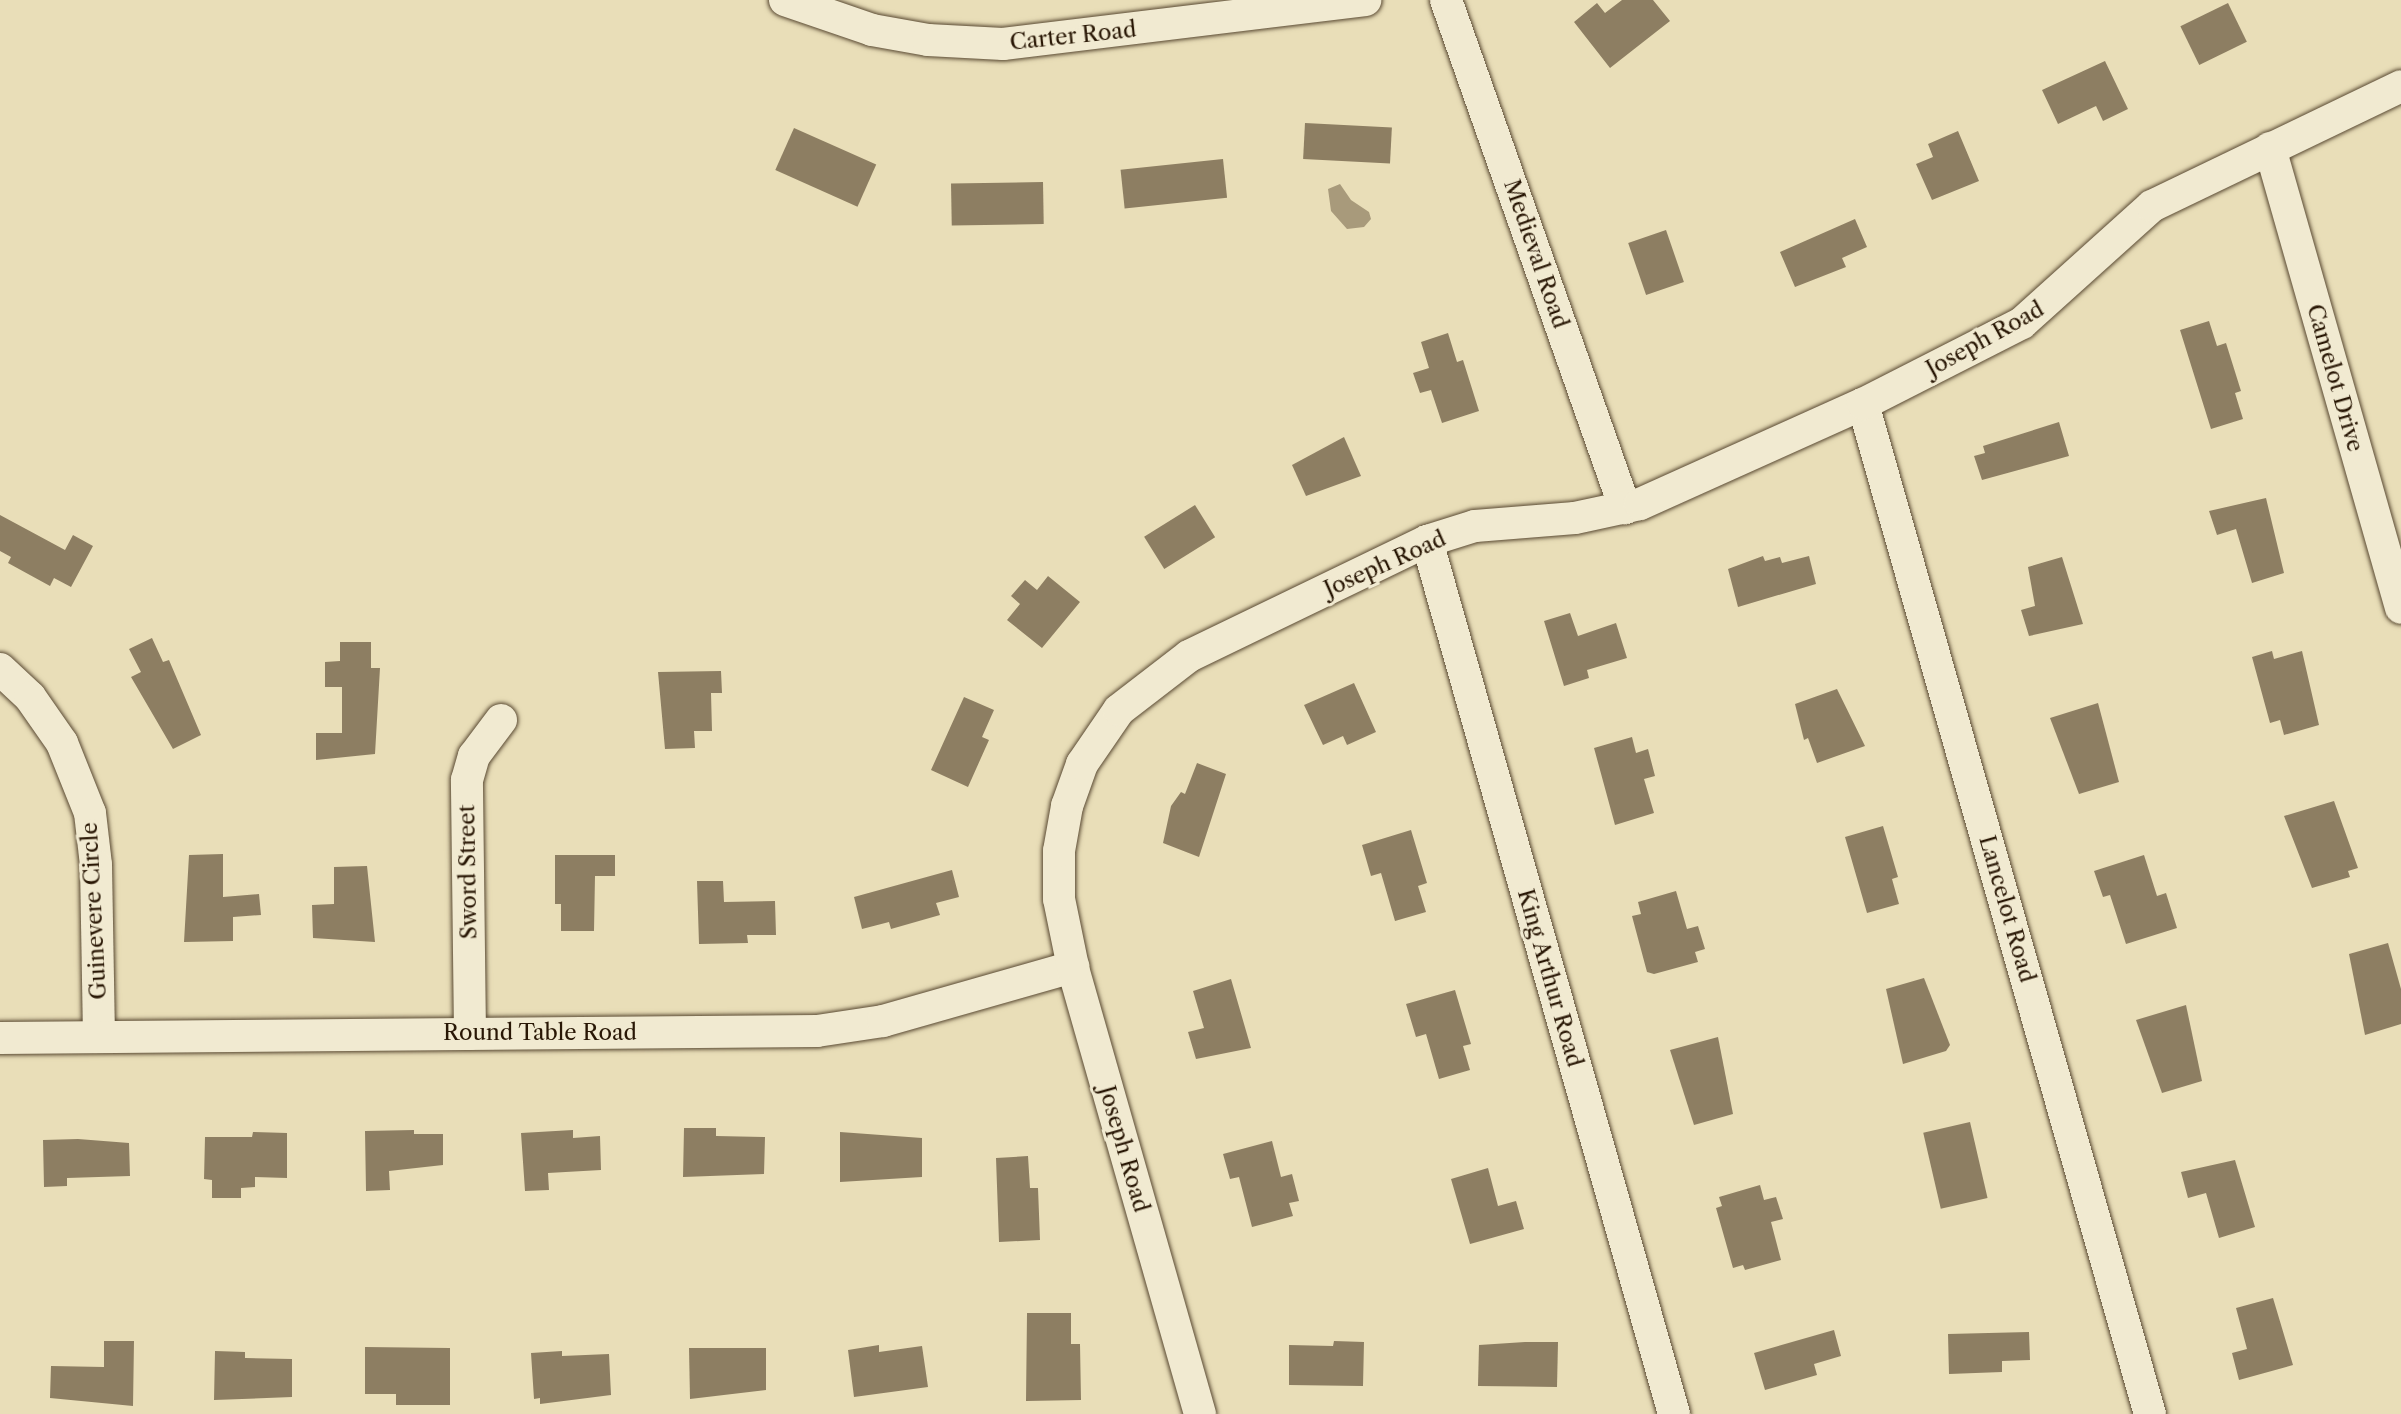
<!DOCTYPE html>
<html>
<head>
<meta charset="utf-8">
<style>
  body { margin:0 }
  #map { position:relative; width:2401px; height:1414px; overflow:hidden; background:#e9deb8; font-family:"Libre Caslon Text",serif }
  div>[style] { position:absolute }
  .water>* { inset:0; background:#a89a7b }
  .building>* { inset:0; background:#8d7e62; transform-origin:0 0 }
  .roads { filter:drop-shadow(0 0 2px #594932) drop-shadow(0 0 2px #594932) }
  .street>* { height:32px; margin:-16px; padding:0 16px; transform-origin:16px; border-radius:16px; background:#f1ead1 }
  span { translate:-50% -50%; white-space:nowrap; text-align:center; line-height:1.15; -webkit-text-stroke:6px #f1ead1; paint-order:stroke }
  .street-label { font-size:22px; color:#291705 }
</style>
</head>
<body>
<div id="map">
  <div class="water">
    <div style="clip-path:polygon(1340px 184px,1351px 200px,1369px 212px,1371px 219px,1364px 227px,1347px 229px,1331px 211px,1328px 189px)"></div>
  </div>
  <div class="building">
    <div style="clip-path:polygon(1622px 0,1653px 0,1670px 21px,1610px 68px,1574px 22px,1597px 3px,1605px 13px)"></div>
    <div style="left:2228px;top:3px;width:43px;height:53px;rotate:64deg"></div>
    <div style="clip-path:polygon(2105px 61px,2128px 109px,2103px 121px,2096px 106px,2058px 124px,2042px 90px)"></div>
    <div style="left:1305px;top:123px;width:87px;height:36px;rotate:3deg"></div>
    <div style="left:794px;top:128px;width:90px;height:46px;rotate:24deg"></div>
    <div style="clip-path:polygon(1958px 131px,1979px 181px,1932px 200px,1916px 164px,1933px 157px,1928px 144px)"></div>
    <div style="left:1223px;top:159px;width:39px;height:103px;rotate:84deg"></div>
    <div style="left:1043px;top:182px;width:42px;height:92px;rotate:89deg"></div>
    <div style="clip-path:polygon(1855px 219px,1867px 247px,1842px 258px,1846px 267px,1795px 287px,1780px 252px)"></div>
    <div style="left:1666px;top:230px;width:55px;height:40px;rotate:71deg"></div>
    <div style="clip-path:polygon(2209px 321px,2217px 346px,2226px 343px,2241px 391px,2235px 393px,2243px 419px,2211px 429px,2180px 330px)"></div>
    <div style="clip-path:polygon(1448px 333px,1457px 362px,1463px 360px,1479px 411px,1442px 423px,1431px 390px,1420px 393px,1413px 373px,1429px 368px,1421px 342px)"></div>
    <div style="clip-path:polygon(2059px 422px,2069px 456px,1982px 480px,1974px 456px,1985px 453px,1983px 446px)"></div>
    <div style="clip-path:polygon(1344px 437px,1361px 476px,1306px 496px,1292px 465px)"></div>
    <div style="clip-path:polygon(2266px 498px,2284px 573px,2252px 583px,2236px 529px,2217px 535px,2209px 511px)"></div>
    <div style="left:1195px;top:505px;width:38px;height:60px;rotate:58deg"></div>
    <div style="clip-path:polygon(0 515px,65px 550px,73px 535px,93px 546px,71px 587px,54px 578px,50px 586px,8px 563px,11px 557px,0 551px)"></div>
    <div style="clip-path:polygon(1763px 556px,1765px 561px,1780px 557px,1782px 563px,1809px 556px,1816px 584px,1738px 607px,1728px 569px)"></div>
    <div style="clip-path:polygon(2062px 557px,2083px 624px,2029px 636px,2021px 610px,2035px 606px,2028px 567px)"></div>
    <div style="clip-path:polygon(1048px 576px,1080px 602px,1042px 648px,1007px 620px,1020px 604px,1011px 596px,1025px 580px,1037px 590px)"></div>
    <div style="clip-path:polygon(1570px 613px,1578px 636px,1616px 623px,1627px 658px,1587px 670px,1589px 678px,1564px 686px,1544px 621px)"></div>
    <div style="clip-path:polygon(152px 638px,163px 662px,169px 660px,201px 735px,173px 749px,131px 677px,141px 672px,129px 649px)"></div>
    <div style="clip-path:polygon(340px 642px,371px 642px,371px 668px,380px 668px,375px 754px,316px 760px,316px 733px,342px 733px,342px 687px,325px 687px,325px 662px,340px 661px)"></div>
    <div style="clip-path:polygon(2272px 651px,2274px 659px,2302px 651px,2319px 725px,2284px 735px,2280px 720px,2270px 723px,2252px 657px)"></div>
    <div style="clip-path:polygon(721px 671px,722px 693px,711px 693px,712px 731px,694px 731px,695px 748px,665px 749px,658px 672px)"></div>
    <div style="clip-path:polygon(1354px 683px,1376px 732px,1347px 745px,1343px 736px,1323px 745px,1304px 705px)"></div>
    <div style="clip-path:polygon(1837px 689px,1865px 746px,1817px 763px,1808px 738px,1804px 740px,1795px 704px)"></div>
    <div style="clip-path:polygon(964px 697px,994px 710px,982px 737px,989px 740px,968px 787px,931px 770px)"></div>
    <div style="clip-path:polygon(2098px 703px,2119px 782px,2079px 794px,2050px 718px)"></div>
    <div style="clip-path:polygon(1632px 737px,1636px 753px,1648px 749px,1655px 776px,1644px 779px,1654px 813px,1615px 825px,1594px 748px)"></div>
    <div style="clip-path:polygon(1197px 763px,1226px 774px,1199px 857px,1163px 843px,1171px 806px,1181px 792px,1185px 794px)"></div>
    <div style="clip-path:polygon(2334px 801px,2358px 868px,2348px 871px,2350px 877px,2312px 888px,2284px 816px)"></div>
    <div style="clip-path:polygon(1883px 826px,1898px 877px,1892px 879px,1899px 904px,1867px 913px,1845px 837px)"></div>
    <div style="clip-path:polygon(1411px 830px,1427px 883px,1418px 886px,1426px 912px,1395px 921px,1381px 873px,1371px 876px,1362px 845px)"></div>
    <div style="clip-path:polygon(223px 854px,223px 897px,259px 894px,261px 915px,233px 917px,233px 941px,184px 942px,189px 855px)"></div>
    <div style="clip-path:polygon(555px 855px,615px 855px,615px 876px,595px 876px,594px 931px,561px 931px,561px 904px,555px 904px)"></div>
    <div style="clip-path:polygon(2144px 855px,2157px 896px,2166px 893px,2177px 928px,2126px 944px,2110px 895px,2103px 897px,2094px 871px)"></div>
    <div style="clip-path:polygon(367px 866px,375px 942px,313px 938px,312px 905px,334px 904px,334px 867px)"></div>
    <div style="clip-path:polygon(952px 870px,959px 897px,936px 903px,940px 915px,891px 929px,889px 922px,862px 929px,854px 897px)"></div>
    <div style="clip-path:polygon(697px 881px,723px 881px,724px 902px,775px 901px,776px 935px,747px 935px,748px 943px,699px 944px)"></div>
    <div style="clip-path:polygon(1676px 891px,1687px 929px,1698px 926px,1705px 949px,1695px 952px,1698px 962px,1654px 974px,1647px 972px,1632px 916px,1641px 914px,1638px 902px)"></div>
    <div style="clip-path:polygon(2388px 943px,2401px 989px,2401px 1024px,2365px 1035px,2349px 954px)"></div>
    <div style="clip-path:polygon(1924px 978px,1950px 1045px,1946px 1051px,1903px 1064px,1886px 989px)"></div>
    <div style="clip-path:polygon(1231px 979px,1251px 1048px,1196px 1059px,1188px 1032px,1204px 1028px,1193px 991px)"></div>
    <div style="clip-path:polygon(1455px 990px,1471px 1044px,1463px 1046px,1470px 1070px,1439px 1079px,1426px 1034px,1416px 1037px,1406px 1004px)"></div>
    <div style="clip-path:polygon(2186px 1005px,2202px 1081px,2162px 1093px,2136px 1020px)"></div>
    <div style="clip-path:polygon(1718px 1037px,1733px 1114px,1694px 1125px,1670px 1050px)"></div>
    <div style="left:1970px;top:1122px;width:78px;height:48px;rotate:77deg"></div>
    <div style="clip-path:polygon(684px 1128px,716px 1128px,716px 1136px,765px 1137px,764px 1174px,683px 1177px)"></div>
    <div style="clip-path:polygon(414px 1130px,414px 1134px,443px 1134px,443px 1165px,389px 1171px,390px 1190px,366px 1191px,365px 1131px)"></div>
    <div style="clip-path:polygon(573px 1130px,573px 1138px,600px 1136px,601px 1170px,548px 1173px,549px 1190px,525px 1191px,521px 1133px)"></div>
    <div style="clip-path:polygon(253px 1132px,287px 1133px,287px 1178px,255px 1177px,255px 1187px,241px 1188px,241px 1198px,212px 1198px,212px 1180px,204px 1179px,205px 1137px,252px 1137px)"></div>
    <div style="clip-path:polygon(840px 1132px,922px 1138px,922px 1177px,840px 1182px)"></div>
    <div style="clip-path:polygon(78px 1139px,129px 1143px,130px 1176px,67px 1178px,67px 1186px,44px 1187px,43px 1140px)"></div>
    <div style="clip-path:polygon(1272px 1141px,1281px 1177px,1292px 1174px,1299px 1201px,1289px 1203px,1293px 1216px,1252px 1227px,1239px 1177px,1230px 1179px,1223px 1154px)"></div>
    <div style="clip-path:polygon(1028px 1156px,1030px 1188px,1038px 1188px,1040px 1240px,999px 1242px,996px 1158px)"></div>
    <div style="clip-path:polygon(2235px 1160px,2255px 1227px,2219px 1238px,2206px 1193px,2188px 1198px,2181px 1172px)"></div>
    <div style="clip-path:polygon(1488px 1168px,1498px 1206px,1516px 1201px,1524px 1229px,1470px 1244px,1451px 1179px)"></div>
    <div style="clip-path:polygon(1760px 1185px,1764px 1200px,1776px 1197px,1783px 1219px,1771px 1222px,1781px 1260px,1745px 1270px,1743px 1265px,1733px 1268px,1716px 1208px,1722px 1206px,1719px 1197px)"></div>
    <div style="clip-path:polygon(2273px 1298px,2293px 1365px,2239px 1380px,2232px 1353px,2247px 1349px,2236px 1308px)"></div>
    <div style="clip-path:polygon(1027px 1313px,1071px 1313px,1071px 1344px,1080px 1344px,1081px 1400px,1026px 1401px)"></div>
    <div style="clip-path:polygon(1834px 1330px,1841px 1356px,1814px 1364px,1817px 1375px,1765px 1390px,1754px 1353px)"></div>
    <div style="clip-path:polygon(2029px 1332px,2030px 1360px,2002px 1361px,2002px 1372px,1949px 1374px,1948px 1334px)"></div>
    <div style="clip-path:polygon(104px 1341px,134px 1341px,133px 1406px,50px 1398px,51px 1366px,104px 1367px)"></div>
    <div style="clip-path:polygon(1334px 1341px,1364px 1342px,1363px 1386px,1289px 1385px,1289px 1345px,1333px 1346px)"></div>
    <div style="clip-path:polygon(1525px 1342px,1558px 1342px,1557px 1387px,1478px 1386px,1479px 1345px)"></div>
    <div style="clip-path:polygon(879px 1345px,879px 1352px,922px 1346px,928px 1387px,854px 1397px,848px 1350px)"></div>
    <div style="clip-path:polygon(365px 1347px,450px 1348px,450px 1405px,396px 1405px,396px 1394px,365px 1394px)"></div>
    <div style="clip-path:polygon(689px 1348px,766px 1348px,766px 1390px,690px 1399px)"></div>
    <div style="clip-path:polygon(215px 1351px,245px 1352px,245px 1358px,292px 1359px,292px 1397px,214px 1400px)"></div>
    <div style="clip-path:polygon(562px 1351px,562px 1356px,609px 1354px,611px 1395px,540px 1404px,540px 1398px,534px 1399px,531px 1353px)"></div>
  </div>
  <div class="roads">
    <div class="street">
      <div style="left:785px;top:0;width:92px;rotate:19deg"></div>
      <div style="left:872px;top:30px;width:57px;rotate:10.1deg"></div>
      <div style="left:928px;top:40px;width:75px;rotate:3.1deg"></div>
      <div style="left:1003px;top:44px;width:365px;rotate:-6.9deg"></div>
      <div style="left:1446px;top:0;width:539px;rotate:70.59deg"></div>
      <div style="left:2270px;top:148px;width:478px;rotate:74.1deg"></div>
      <div style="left:1863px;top:404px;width:1050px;rotate:74.14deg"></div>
      <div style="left:1427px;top:541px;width:907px;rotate:74.2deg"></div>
      <div style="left:0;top:669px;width:41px;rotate:43deg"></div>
      <div style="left:30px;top:697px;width:56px;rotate:55.2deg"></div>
      <div style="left:62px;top:743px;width:75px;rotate:68.2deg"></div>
      <div style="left:90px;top:813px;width:52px;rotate:83.4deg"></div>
      <div style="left:96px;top:865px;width:172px;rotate:89deg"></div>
      <div style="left:470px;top:1034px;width:254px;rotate:-90.7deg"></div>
      <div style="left:467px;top:780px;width:25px;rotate:-74deg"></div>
      <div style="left:474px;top:756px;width:45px;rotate:-53.1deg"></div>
      <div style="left:0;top:1038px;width:817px;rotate:-0.49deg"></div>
      <div style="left:817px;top:1031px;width:67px;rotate:-8.6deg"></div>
      <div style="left:883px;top:1021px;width:198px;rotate:-15.9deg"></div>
      <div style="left:1200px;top:1414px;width:465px;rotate:-105.9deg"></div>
      <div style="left:1073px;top:967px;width:69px;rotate:-101.6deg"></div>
      <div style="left:1059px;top:899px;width:48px;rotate:-90deg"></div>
      <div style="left:1059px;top:851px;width:46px;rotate:-79.9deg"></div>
      <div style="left:1067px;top:806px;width:45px;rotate:-70.3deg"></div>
      <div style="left:1082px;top:764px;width:65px;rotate:-55.6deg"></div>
      <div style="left:1119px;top:710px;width:88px;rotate:-37.6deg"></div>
      <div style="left:1189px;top:656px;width:264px;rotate:-25.8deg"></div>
      <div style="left:1427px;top:541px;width:50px;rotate:-17.4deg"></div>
      <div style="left:1475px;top:526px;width:100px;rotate:-4.6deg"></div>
      <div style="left:1575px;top:518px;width:66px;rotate:-12.2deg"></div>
      <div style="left:1640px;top:504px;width:244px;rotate:-24.2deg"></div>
      <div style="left:1863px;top:404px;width:178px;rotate:-27deg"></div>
      <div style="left:2022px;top:323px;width:175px;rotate:-42deg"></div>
      <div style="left:2152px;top:206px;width:276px;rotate:-25.7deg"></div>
    </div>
  </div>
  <div class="street-label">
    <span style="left:1073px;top:36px;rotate:-6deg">Carter Road</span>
    <span style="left:1536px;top:254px;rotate:71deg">Medieval Road</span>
    <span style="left:1985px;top:339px;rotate:-29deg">Joseph Road</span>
    <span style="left:2335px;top:378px;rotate:74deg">Camelot Drive</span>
    <span style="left:1385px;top:564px;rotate:-24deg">Joseph Road</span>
    <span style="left:468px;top:872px;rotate:-91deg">Sword Street</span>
    <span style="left:2007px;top:909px;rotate:74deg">Lancelot Road</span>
    <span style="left:94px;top:911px;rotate:-93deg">Guinevere Circle</span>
    <span style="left:1550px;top:978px;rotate:74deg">King Arthur Road</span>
    <span style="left:540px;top:1033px">Round Table Road</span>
    <span style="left:1124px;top:1149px;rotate:74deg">Joseph Road</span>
  </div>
</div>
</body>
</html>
